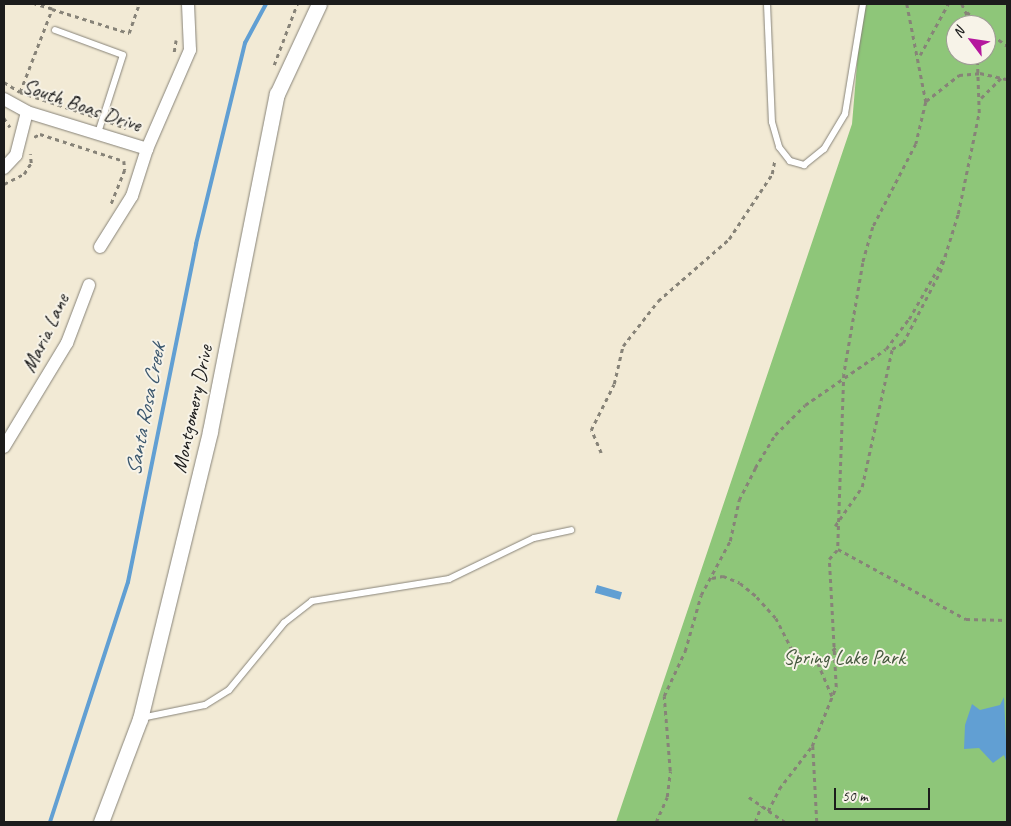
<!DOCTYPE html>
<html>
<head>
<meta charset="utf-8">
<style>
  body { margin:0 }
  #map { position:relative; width:1011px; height:826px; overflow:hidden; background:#f2ead5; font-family:Caveat,sans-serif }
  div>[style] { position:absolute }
  .green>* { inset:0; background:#8ec679 }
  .water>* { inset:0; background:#619fd3; transform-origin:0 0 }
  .stream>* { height:4px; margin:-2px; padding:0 2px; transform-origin:2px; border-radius:2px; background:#619fd3 }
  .path>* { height:2.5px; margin-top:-1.25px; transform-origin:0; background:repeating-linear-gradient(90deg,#878378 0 4px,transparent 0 8px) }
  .roads { filter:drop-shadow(0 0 1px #878378) drop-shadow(0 0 1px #878378) }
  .service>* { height:6px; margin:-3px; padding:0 3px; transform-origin:3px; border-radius:3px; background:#fff }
  .minor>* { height:12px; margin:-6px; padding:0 6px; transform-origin:6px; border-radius:6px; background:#fff }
  .tertiary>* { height:15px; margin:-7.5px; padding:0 7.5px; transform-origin:7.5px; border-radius:7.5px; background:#fff }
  span { translate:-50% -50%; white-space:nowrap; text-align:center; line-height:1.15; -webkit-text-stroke:4px #f7f3e8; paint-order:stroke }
  .street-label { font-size:21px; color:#1c1c1c }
  .park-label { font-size:21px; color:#44583d }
  .water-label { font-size:22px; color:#3b576e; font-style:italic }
  .frame { position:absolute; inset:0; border:5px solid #1c1c1c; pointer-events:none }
  .north { position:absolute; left:946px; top:15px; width:50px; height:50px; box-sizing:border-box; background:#f7f3e8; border:1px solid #9f9d96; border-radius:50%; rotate:301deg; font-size:14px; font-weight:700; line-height:20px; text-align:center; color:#1c1c1c }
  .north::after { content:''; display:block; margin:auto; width:18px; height:22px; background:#b5179e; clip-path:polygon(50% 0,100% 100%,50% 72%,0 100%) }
  .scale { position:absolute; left:834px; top:788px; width:96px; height:22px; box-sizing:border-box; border:2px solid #1c1c1c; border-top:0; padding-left:6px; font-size:15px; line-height:18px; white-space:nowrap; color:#1c1c1c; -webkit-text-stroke:4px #f7f3e8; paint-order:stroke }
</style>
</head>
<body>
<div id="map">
  <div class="green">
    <div style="clip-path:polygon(evenodd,862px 4px,1007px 4px,1007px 822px,616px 822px,852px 124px,862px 4px,956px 25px,986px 25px,986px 55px,956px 55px,956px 25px)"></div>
  </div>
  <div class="water">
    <div style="left:597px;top:585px;width:26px;height:8px;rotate:16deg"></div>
    <div style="clip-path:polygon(1004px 697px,1007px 763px,1004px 755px,993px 763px,979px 748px,964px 749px,965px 725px,972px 704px,980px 710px,1000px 705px)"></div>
  </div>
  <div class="stream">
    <div style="left:50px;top:822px;width:252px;rotate:-72deg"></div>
    <div style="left:128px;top:582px;width:345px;rotate:-78.6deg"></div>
    <div style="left:196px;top:244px;width:207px;rotate:-76.3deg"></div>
    <div style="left:245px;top:43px;width:44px;rotate:-61.7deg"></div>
  </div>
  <div class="path">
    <div style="left:907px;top:4px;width:100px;rotate:79deg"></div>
    <div style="left:926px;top:102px;width:43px;rotate:103.4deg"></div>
    <div style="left:916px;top:144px;width:93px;rotate:117.4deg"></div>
    <div style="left:873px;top:227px;width:37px;rotate:106deg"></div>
    <div style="left:863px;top:263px;width:113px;rotate:99.7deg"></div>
    <div style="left:844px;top:374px;width:175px;rotate:92deg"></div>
    <div style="left:838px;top:549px;width:146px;rotate:28.7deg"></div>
    <div style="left:966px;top:619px;width:41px;rotate:1.4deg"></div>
    <div style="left:962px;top:4px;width:23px;rotate:65deg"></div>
    <div style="left:52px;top:9px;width:81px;rotate:17.3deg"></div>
    <div style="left:129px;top:33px;width:31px;rotate:-71deg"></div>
    <div style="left:967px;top:12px;width:19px;rotate:43deg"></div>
    <div style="left:986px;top:30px;width:26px;rotate:37deg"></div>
    <div style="left:174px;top:52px;width:12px;rotate:-81deg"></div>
    <div style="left:920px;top:55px;width:58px;rotate:-61.2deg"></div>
    <div style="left:274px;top:65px;width:65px;rotate:-69.3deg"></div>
    <div style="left:4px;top:82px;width:19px;rotate:32deg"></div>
    <div style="left:20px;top:92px;width:79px;rotate:18.4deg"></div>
    <div style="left:20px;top:92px;width:89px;rotate:-68.9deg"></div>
    <div style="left:52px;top:9px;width:18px;rotate:-164deg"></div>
    <div style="left:981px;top:98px;width:28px;rotate:-45deg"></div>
    <div style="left:926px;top:101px;width:42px;rotate:-38.2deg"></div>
    <div style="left:959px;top:75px;width:21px;rotate:-5deg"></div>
    <div style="left:980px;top:73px;width:28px;rotate:13deg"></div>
    <div style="left:4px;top:118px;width:11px;rotate:56deg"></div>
    <div style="left:110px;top:122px;width:17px;rotate:21deg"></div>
    <div style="left:34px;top:137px;width:7px;rotate:-27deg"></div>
    <div style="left:40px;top:134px;width:88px;rotate:17.8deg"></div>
    <div style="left:124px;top:161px;width:9px;rotate:84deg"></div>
    <div style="left:125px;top:170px;width:37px;rotate:112deg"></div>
    <div style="left:4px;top:184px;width:22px;rotate:-27deg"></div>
    <div style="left:24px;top:174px;width:13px;rotate:-58deg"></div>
    <div style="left:31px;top:163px;width:9px;rotate:-96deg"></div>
    <div style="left:601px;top:453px;width:25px;rotate:-113deg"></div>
    <div style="left:591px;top:430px;width:51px;rotate:-63.4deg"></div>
    <div style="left:614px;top:384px;width:39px;rotate:-77deg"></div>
    <div style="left:623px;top:346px;width:57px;rotate:-52.1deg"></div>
    <div style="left:658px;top:301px;width:94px;rotate:-41.1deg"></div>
    <div style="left:729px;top:239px;width:78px;rotate:-56.5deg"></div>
    <div style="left:772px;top:174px;width:15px;rotate:-79deg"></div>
    <div style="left:835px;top:526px;width:47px;rotate:-55.3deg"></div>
    <div style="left:862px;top:487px;width:141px;rotate:-77.7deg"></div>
    <div style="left:892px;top:349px;width:13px;rotate:-29deg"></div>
    <div style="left:903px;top:343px;width:80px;rotate:-62.5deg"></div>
    <div style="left:940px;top:272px;width:61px;rotate:-72.8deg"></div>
    <div style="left:958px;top:214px;width:103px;rotate:-78.3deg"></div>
    <div style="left:979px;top:113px;width:58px;rotate:-92deg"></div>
    <div style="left:712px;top:578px;width:11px;rotate:-10deg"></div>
    <div style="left:723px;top:576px;width:18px;rotate:22deg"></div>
    <div style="left:740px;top:583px;width:22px;rotate:39deg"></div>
    <div style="left:757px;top:597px;width:28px;rotate:48deg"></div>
    <div style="left:776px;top:618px;width:34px;rotate:63deg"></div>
    <div style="left:791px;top:648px;width:24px;rotate:36deg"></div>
    <div style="left:810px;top:662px;width:11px"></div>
    <div style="left:821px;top:662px;width:21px;rotate:-45deg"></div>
    <div style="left:818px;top:663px;width:36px;rotate:67deg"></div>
    <div style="left:813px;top:746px;width:76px;rotate:87deg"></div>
    <div style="left:749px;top:797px;width:44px;rotate:34.8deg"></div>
    <div style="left:768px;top:811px;width:25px;rotate:-63deg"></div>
    <div style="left:779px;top:789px;width:54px;rotate:-52.5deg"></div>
    <div style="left:812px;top:746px;width:64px;rotate:-67.9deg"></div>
    <div style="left:836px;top:687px;width:128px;rotate:-93.1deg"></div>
    <div style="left:829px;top:559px;width:13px;rotate:-48deg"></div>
    <div style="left:656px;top:822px;width:27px;rotate:-66deg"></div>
    <div style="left:667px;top:797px;width:26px;rotate:-83deg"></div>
    <div style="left:670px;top:771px;width:75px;rotate:-94.6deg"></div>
    <div style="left:664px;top:696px;width:50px;rotate:-65deg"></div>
    <div style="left:685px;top:651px;width:58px;rotate:-74.1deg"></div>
    <div style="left:701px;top:595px;width:61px;rotate:-61.8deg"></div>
    <div style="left:730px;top:541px;width:42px;rotate:-77.6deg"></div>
    <div style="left:739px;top:500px;width:36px;rotate:-63deg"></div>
    <div style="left:755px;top:468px;width:39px;rotate:-59deg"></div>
    <div style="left:775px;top:435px;width:42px;rotate:-45deg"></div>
    <div style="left:805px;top:405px;width:98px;rotate:-34.7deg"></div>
    <div style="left:886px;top:349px;width:38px;rotate:-53deg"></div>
    <div style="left:909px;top:319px;width:73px;rotate:-60.3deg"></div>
    <div style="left:755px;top:822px;width:17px;rotate:-69deg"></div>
  </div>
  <div class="roads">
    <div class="service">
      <div style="left:767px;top:4px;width:118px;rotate:87.6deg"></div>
      <div style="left:772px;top:122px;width:26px;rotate:74deg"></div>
      <div style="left:779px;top:147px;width:18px;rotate:52deg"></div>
      <div style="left:790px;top:161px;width:15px;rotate:16deg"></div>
      <div style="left:804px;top:165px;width:26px;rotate:-39deg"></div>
      <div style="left:824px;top:149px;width:41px;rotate:-59deg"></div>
      <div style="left:845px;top:114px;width:111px;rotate:-80.7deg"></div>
      <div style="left:55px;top:30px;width:72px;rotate:20.2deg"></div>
      <div style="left:123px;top:55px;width:82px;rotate:107.8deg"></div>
      <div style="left:141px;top:718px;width:65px;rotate:-11.5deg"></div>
      <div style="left:205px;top:705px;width:28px;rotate:-32deg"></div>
      <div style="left:229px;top:690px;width:87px;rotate:-50.6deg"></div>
      <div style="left:284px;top:623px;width:36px;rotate:-38deg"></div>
      <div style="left:312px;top:601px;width:139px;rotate:-9.1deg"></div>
      <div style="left:449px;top:579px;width:94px;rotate:-25.8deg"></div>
      <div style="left:534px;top:538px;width:38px;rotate:-12deg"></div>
    </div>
    <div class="minor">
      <div style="left:4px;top:99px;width:26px;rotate:29deg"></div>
      <div style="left:27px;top:112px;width:126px;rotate:17.1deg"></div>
      <div style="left:4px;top:168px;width:18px;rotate:-47deg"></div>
      <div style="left:16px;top:155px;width:44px;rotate:-75.7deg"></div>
      <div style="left:100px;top:247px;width:60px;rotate:-57.9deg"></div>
      <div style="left:132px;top:196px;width:49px;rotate:-72.3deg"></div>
      <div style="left:147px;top:149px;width:108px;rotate:-66.5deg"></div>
      <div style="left:190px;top:50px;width:46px;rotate:-92.5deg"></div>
      <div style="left:4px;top:447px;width:122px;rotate:-58.8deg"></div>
      <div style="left:67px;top:343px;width:62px;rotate:-69.2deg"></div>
    </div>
    <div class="tertiary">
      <div style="left:101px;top:822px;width:110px;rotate:-69.3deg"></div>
      <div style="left:140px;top:719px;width:296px;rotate:-76.3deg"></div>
      <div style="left:210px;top:431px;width:344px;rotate:-78.8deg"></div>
      <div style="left:277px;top:94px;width:99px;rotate:-65deg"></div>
    </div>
  </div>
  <div class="street-label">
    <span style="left:82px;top:105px;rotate:19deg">South Boas Drive</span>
    <span style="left:45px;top:333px;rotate:-65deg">Maria Lane</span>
    <span style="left:192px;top:409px;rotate:-78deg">Montgomery Drive</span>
  </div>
  <div class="park-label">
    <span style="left:844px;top:657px">Spring Lake Park</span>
  </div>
  <div class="water-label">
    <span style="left:146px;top:410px;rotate:-79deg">Santa Rosa Creek</span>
  </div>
  <div class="frame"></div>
  <div class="north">N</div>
  <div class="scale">50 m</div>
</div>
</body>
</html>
